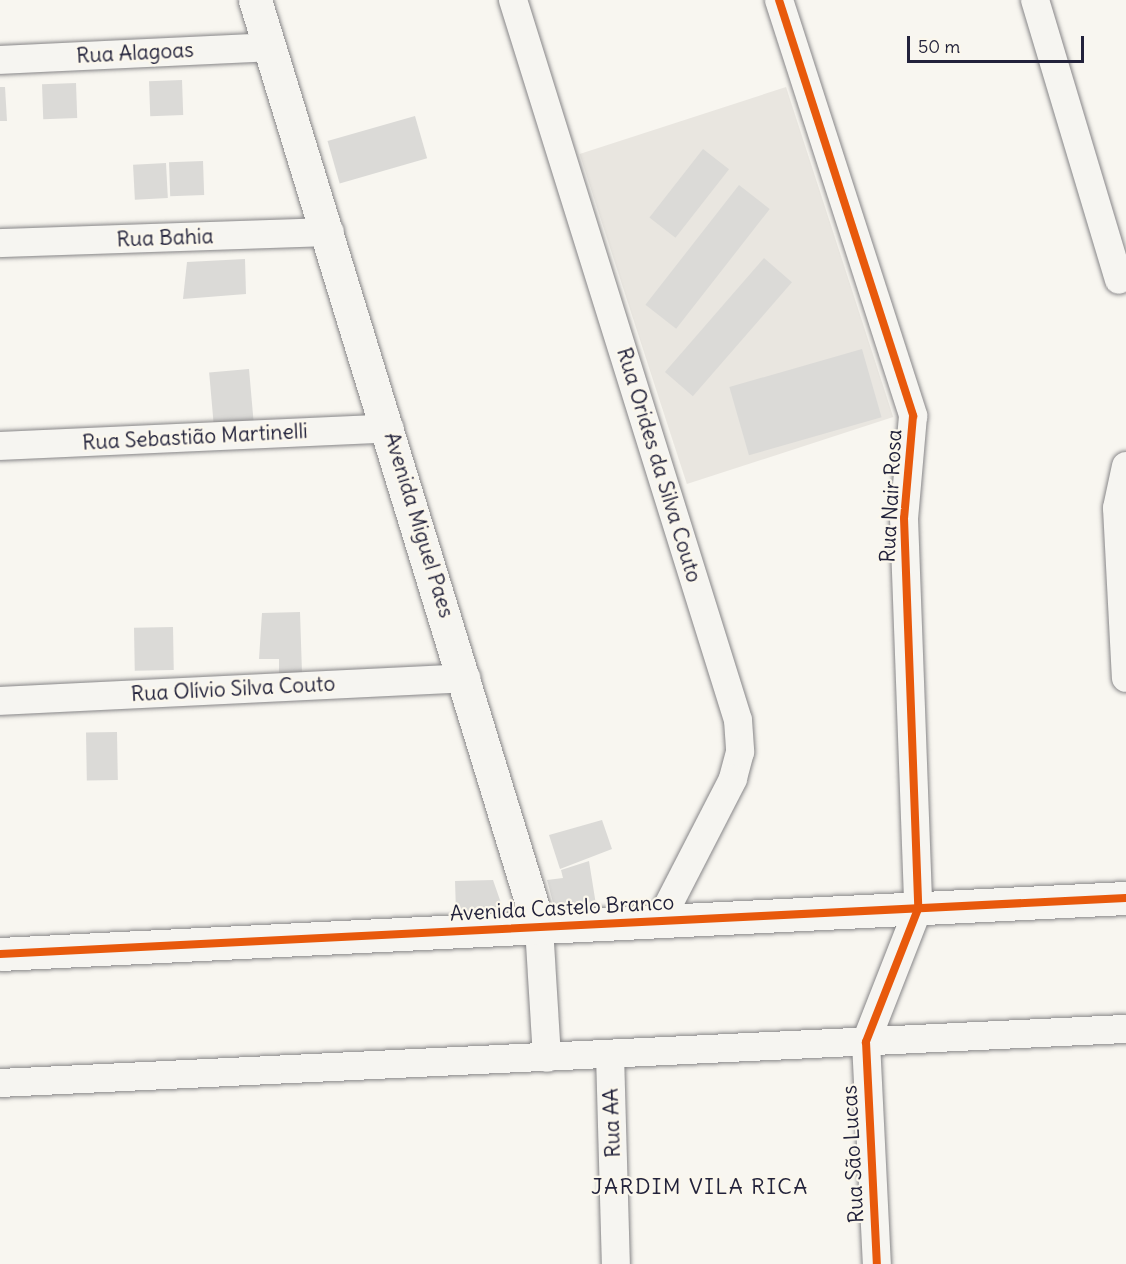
<!DOCTYPE html>
<html>
<head>
<meta charset="utf-8">
<style>
  body { margin:0 }
  #map { position:relative; width:1126px; height:1264px; overflow:hidden; background:#f8f6f0; font-family:Delius,sans-serif }
  div>[style] { position:absolute }
  .built>* { inset:0; background:#e9e6e0; transform-origin:0 0 }
  .building>* { inset:0; background:#dbdad7; transform-origin:0 0 }
  .roads { filter:drop-shadow(0 0 2px #878688) drop-shadow(0 0 2px #878688) }
  .street>* { height:28px; margin:-14px; padding:0 14px; transform-origin:14px; border-radius:14px; background:#f6f5f1 }
  .secondary>* { height:33px; margin:-16.5px; padding:0 16.5px; transform-origin:16.5px; border-radius:16.5px; background:#f6f5f1 }
  .cycleway>* { height:8px; margin:-4px; padding:0 4px; transform-origin:4px; border-radius:4px; background:#e8590c }
  span { translate:-50% -50%; white-space:nowrap; text-align:center; line-height:1.15; -webkit-text-stroke:4.5px #fbf7ec; paint-order:stroke }
  .street-label { font-size:21px; color:#22223b }
  .neighbourhood-label { font-size:22px; color:#22223b; letter-spacing:1.5px }
  .scale { position:absolute; left:907px; top:36px; width:177px; height:27px; box-sizing:border-box; border:3px solid #22223b; border-top:0; padding-left:8px; font-size:18px; line-height:21px; white-space:nowrap; color:#22223b; -webkit-text-stroke:4px #fbf7ec; paint-order:stroke }
</style>
</head>
<body>
<div id="map">
  <div class="built">
    <div style="left:786px;top:87px;width:347px;height:217px;rotate:72deg"></div>
  </div>
  <div class="building">
    <div style="left:182px;top:80px;width:35px;height:33px;rotate:88deg"></div>
    <div style="left:76px;top:83px;width:35px;height:34px;rotate:88deg"></div>
    <div style="clip-path:polygon(0 87px,5px 87px,7px 121px,0 121px)"></div>
    <div style="left:415px;top:116px;width:44px;height:91px;rotate:74deg"></div>
    <div style="left:703px;top:149px;width:33px;height:87px;rotate:38deg"></div>
    <div style="left:203px;top:161px;width:34px;height:34px;rotate:88deg"></div>
    <div style="left:166px;top:163px;width:35px;height:33px;rotate:87deg"></div>
    <div style="left:739px;top:185px;width:39px;height:152px;rotate:38deg"></div>
    <div style="left:764px;top:258px;width:37px;height:151px;rotate:41deg"></div>
    <div style="clip-path:polygon(245px 259px,246px 294px,183px 299px,187px 262px)"></div>
    <div style="left:862px;top:349px;width:71px;height:138px;rotate:74deg"></div>
    <div style="left:249px;top:369px;width:53px;height:40px;rotate:85deg"></div>
    <div style="clip-path:polygon(300px 612px,302px 673px,279px 674px,279px 659px,259px 659px,262px 613px)"></div>
    <div style="left:173px;top:627px;width:43px;height:39px;rotate:89deg"></div>
    <div style="left:117px;top:732px;width:48px;height:31px;rotate:89deg"></div>
    <div style="clip-path:polygon(602px 820px,612px 849px,560px 869px,549px 835px)"></div>
    <div style="clip-path:polygon(589px 861px,597px 911px,556px 914px,547px 880px,563px 878px,561px 870px)"></div>
    <div style="clip-path:polygon(493px 880px,501px 903px,491px 911px,456px 913px,455px 881px)"></div>
  </div>
  <div class="roads">
    <div class="street">
      <div style="left:513px;top:0;width:754px;rotate:72.65deg"></div>
      <div style="left:738px;top:720px;width:32px;rotate:86deg"></div>
      <div style="left:740px;top:752px;width:28px;rotate:105deg"></div>
      <div style="left:733px;top:779px;width:160px;rotate:117.2deg"></div>
      <div style="left:779px;top:0;width:437px;rotate:72.1deg"></div>
      <div style="left:913px;top:416px;width:102px;rotate:95deg"></div>
      <div style="left:904px;top:518px;width:391px;rotate:87.9deg"></div>
      <div style="left:918px;top:909px;width:143px;rotate:111.4deg"></div>
      <div style="left:866px;top:1042px;width:222px;rotate:87.2deg"></div>
      <div style="left:1035px;top:0;width:292px;rotate:73.3deg"></div>
      <div style="left:0;top:60px;width:271px;rotate:-2.7deg"></div>
      <div style="left:0;top:243px;width:330px;rotate:-1.9deg"></div>
      <div style="left:0;top:446px;width:390px;rotate:-2.6deg"></div>
      <div style="left:1126px;top:466px;width:43px;rotate:102.1deg"></div>
      <div style="left:1117px;top:508px;width:170px;rotate:87deg"></div>
      <div style="left:0;top:701px;width:467px;rotate:-2.8deg"></div>
      <div style="left:539px;top:927px;width:131px;rotate:86.5deg"></div>
      <div style="left:610px;top:1054px;width:210px;rotate:88.4deg"></div>
      <div style="left:0;top:1083px;width:1127px;rotate:-2.75deg"></div>
    </div>
    <div class="secondary">
      <div style="left:255px;top:0;width:970px;rotate:72.97deg"></div>
      <div style="left:0;top:954px;width:1127px;rotate:-2.85deg"></div>
    </div>
  </div>
  <div class="cycleway">
    <div style="left:779px;top:0;width:437px;rotate:72.1deg"></div>
    <div style="left:913px;top:416px;width:102px;rotate:95deg"></div>
    <div style="left:904px;top:518px;width:391px;rotate:87.9deg"></div>
    <div style="left:918px;top:909px;width:143px;rotate:111.4deg"></div>
    <div style="left:866px;top:1042px;width:222px;rotate:87.2deg"></div>
    <div style="left:0;top:954px;width:1127px;rotate:-2.85deg"></div>
  </div>
  <div class="street-label">
    <span style="left:135px;top:53px;rotate:-3deg">Rua Alagoas</span>
    <span style="left:165px;top:238px;rotate:-2deg">Rua Bahia</span>
    <span style="left:195px;top:437px;rotate:-3deg">Rua Sebastião Martinelli</span>
    <span style="left:659px;top:465px;rotate:73deg">Rua Orides da Silva Couto</span>
    <span style="left:891px;top:496px;rotate:-87deg">Rua Nair Rosa</span>
    <span style="left:419px;top:525px;rotate:73deg">Avenida Miguel Paes</span>
    <span style="left:233px;top:689px;rotate:-3deg">Rua Olívio Silva Couto</span>
    <span style="left:562px;top:908px;rotate:-3deg">Avenida Castelo Branco</span>
    <span style="left:612px;top:1123px;rotate:-92deg">Rua AA</span>
    <span style="left:853px;top:1154px;rotate:-93deg">Rua São Lucas</span>
  </div>
  <div class="neighbourhood-label">
    <span style="left:700px;top:1187px">JARDIM VILA RICA</span>
  </div>
  <div class="scale">50 m</div>
</div>
</body>
</html>
